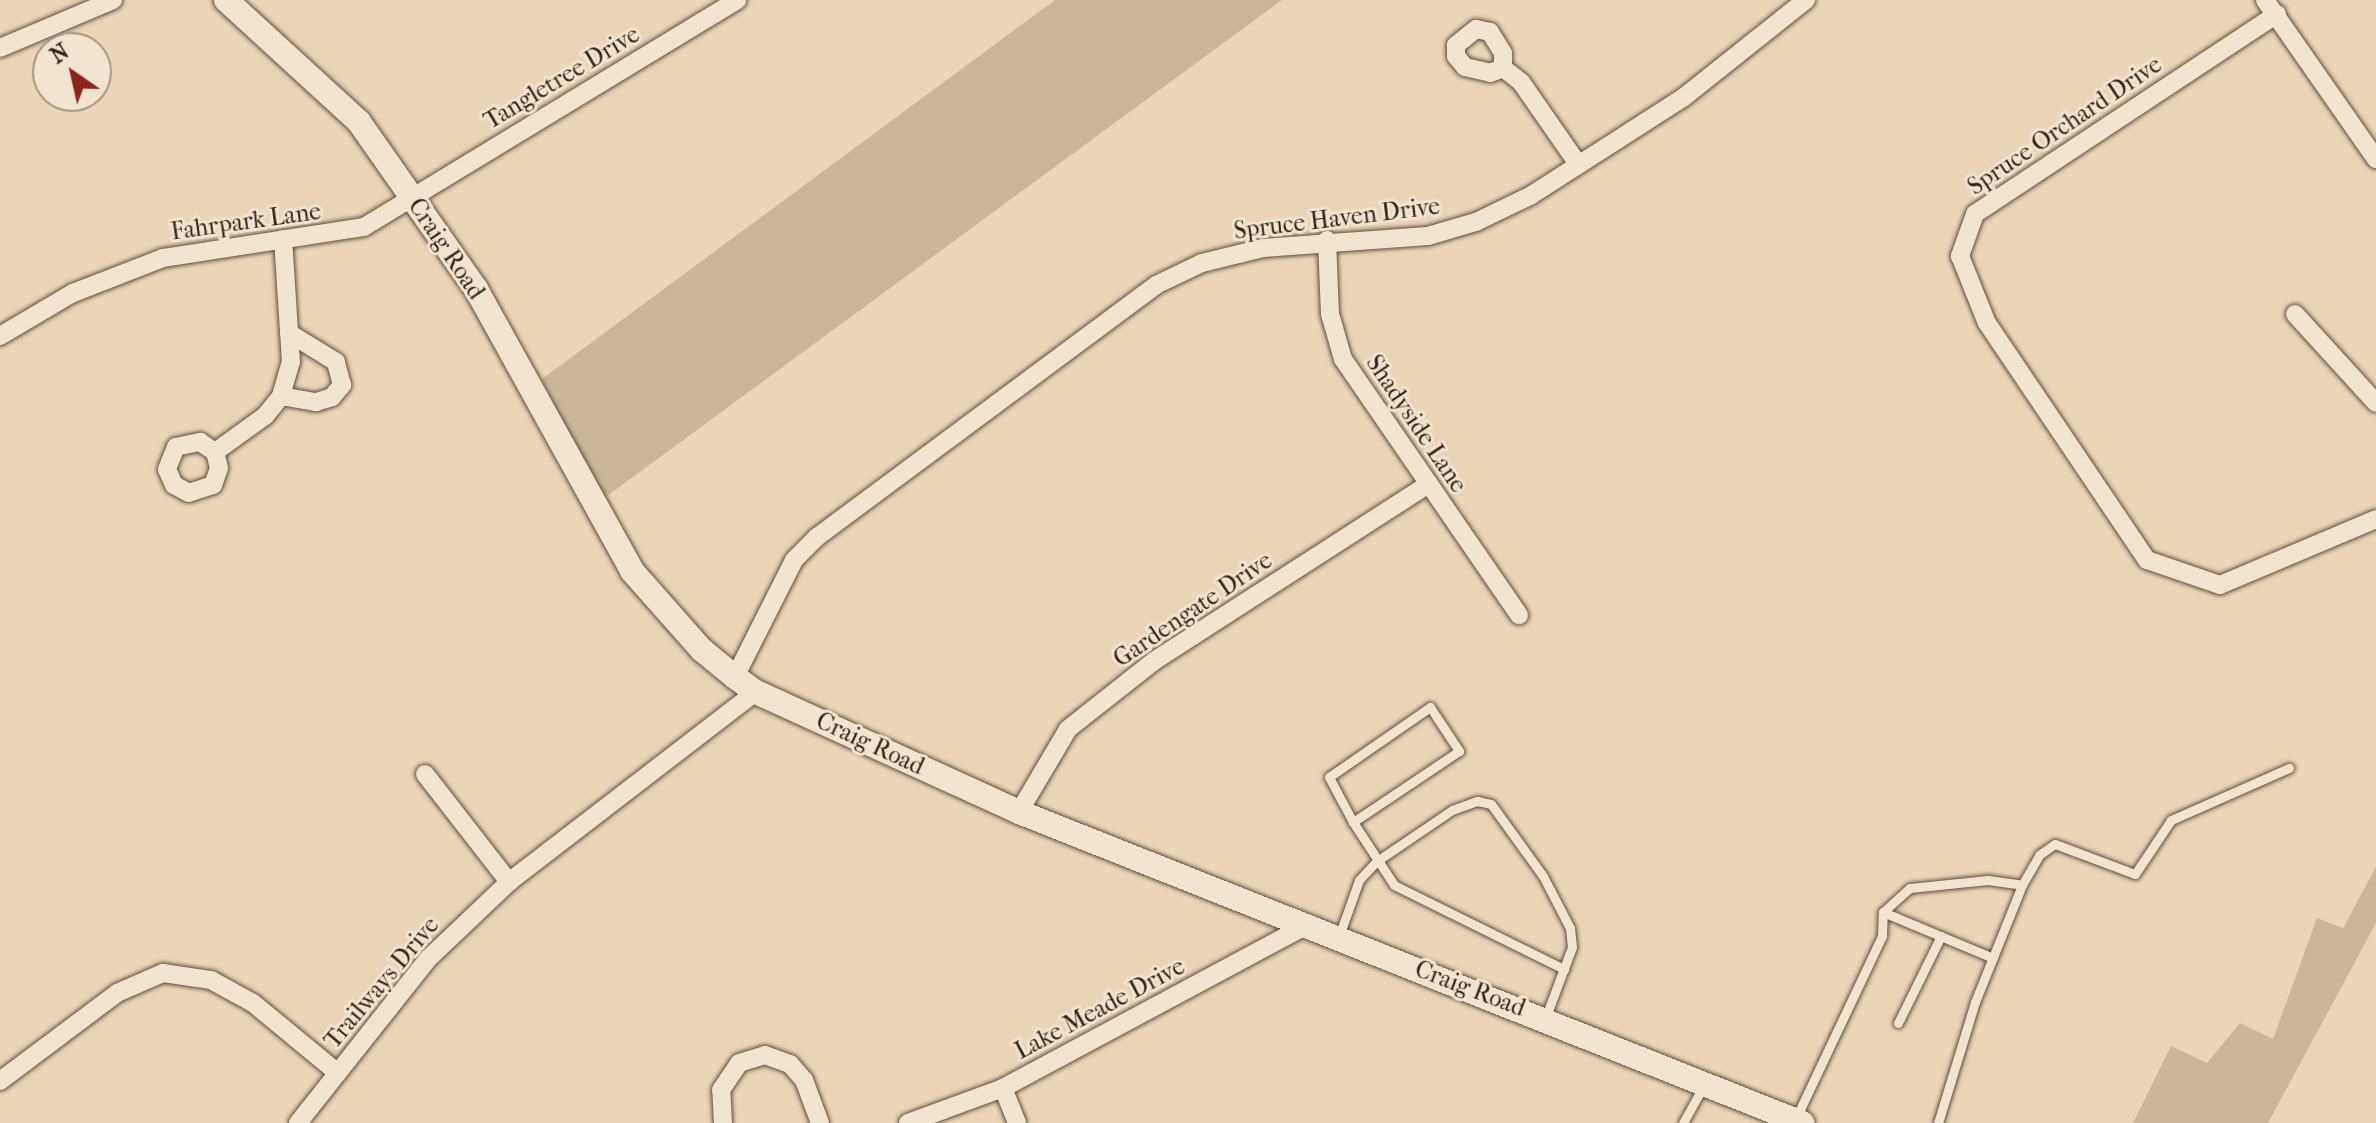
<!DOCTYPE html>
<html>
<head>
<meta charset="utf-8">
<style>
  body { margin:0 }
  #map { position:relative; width:2376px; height:1123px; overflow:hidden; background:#ead5b6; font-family:"IM FELL French Canon",serif }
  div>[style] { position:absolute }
  .green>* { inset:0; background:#cab79b }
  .roads { filter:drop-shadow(0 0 2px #5e4f3e) drop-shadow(0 0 2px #5e4f3e) }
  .lane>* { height:9px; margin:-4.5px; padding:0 4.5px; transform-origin:4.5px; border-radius:4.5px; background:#f1e4d0 }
  .street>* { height:18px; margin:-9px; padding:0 9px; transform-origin:9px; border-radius:9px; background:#f1e4d0 }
  .secondary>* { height:24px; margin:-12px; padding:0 12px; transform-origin:12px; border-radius:12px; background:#f1e4d0 }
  span { translate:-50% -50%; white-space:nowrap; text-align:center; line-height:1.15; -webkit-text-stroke:6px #f1e4d0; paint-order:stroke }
  .street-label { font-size:24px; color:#2f2216 }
  .north { position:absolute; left:32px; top:32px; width:80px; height:80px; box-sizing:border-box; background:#f1e4d0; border:2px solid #a39686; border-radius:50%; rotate:326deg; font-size:22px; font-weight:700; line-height:32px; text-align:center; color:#2f2216 }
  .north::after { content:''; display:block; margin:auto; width:28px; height:36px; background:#8f2418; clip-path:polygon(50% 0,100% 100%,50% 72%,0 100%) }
</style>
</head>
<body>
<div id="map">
  <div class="green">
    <div style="clip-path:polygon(1055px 0,1282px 0,603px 499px,542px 379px)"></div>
    <div style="clip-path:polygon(2376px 867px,2376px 923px,2268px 1123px,2133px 1123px,2171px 1046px,2207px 1063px,2240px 1023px,2273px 1039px,2317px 918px,2343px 928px)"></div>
  </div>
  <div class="roads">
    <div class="lane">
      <div style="left:1353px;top:822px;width:51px;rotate:-118.1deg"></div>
      <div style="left:1329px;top:777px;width:123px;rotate:-34.7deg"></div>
      <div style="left:1430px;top:707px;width:53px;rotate:56.6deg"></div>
      <div style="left:1459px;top:751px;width:128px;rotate:146.2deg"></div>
      <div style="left:1353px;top:822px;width:75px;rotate:56.9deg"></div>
      <div style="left:1394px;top:885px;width:190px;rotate:26.3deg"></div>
      <div style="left:1883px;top:912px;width:119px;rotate:22.7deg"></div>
      <div style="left:1339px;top:936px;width:59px;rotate:-70.3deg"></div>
      <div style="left:1359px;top:880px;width:26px;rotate:-47deg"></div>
      <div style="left:1377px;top:861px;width:91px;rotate:-34.2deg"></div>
      <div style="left:1452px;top:810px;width:27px;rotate:-20deg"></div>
      <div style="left:1477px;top:801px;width:14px;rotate:12deg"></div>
      <div style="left:1491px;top:804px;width:89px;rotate:54.2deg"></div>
      <div style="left:1543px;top:876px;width:59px;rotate:62.6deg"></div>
      <div style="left:1570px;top:928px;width:19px;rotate:84deg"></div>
      <div style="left:1572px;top:947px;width:77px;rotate:110.6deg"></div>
      <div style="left:1898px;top:1023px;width:97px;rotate:-63.7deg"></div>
      <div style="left:1795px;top:1120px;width:204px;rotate:-64.7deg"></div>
      <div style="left:1882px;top:936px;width:24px;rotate:-88deg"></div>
      <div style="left:1883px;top:912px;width:36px;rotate:-42deg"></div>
      <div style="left:1910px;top:888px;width:78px;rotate:-5.9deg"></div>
      <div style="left:1988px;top:880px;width:34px;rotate:8deg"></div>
      <div style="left:1683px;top:1123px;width:43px;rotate:-61.1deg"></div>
      <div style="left:1938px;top:1123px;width:127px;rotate:-73deg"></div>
      <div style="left:1975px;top:1002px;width:126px;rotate:-68.1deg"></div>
      <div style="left:2022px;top:885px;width:34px;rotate:-60deg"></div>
      <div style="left:2039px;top:855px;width:19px;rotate:-35deg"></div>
      <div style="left:2055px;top:844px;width:85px;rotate:20.6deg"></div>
      <div style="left:2135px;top:874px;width:65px;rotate:-56.3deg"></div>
      <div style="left:2171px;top:820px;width:129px;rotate:-23.8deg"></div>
    </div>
    <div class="street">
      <div style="left:2265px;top:0;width:194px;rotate:55.1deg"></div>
      <div style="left:2277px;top:14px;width:362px;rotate:146.5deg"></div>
      <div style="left:1975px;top:214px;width:45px;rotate:109.7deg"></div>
      <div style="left:1960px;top:256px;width:72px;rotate:68.1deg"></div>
      <div style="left:1987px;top:323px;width:286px;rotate:56deg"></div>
      <div style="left:2147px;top:560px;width:77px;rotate:18.9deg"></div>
      <div style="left:2220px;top:585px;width:169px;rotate:-22.9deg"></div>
      <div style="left:0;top:48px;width:123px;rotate:-23deg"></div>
      <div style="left:1503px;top:68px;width:15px;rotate:-90deg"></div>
      <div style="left:1503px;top:53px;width:25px;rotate:-122deg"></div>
      <div style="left:1490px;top:32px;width:14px;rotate:-168deg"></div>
      <div style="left:1476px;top:29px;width:26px;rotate:141deg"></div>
      <div style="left:1456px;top:45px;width:11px;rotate:90deg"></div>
      <div style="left:1456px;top:56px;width:14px;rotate:51deg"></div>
      <div style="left:1465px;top:67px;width:26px;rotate:13deg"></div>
      <div style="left:1490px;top:73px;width:14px;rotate:-21deg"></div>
      <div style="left:1503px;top:68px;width:23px;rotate:38deg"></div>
      <div style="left:1521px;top:82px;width:100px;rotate:55.2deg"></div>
      <div style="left:1327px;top:240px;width:74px;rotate:87.7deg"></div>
      <div style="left:1330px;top:314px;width:47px;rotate:73.9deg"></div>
      <div style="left:1343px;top:359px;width:311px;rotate:55.5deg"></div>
      <div style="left:2295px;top:314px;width:120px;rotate:47.7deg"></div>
      <div style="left:0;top:336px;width:85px;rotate:-30.5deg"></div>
      <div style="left:73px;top:293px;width:97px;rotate:-21.3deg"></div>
      <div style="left:163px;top:258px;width:203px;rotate:-8.8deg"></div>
      <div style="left:364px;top:227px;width:437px;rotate:-31.3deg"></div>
      <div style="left:281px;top:396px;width:36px;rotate:10deg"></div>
      <div style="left:316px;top:402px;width:17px;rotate:-17deg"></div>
      <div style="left:332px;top:397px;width:16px;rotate:-50deg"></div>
      <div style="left:342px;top:385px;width:24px;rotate:-105deg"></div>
      <div style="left:336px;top:362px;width:55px;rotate:-148.3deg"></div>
      <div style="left:215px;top:452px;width:16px;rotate:76deg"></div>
      <div style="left:219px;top:468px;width:18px;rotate:109deg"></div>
      <div style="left:213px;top:485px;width:25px;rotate:162deg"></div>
      <div style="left:189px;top:493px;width:17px;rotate:-152deg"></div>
      <div style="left:174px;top:485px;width:17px;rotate:-114deg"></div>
      <div style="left:167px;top:469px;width:24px;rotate:-68deg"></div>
      <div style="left:176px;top:447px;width:25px;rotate:-12deg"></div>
      <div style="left:200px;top:442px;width:18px;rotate:34deg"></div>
      <div style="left:215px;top:452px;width:62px;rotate:-35.8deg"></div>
      <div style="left:265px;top:416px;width:26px;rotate:-51deg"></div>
      <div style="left:281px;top:396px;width:35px;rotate:-74deg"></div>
      <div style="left:291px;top:362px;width:123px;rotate:-93.7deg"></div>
      <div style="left:735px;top:677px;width:131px;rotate:-63.2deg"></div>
      <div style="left:794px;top:560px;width:33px;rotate:-45deg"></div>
      <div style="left:817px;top:537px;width:422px;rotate:-36.6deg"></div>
      <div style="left:1156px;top:285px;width:51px;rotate:-25.6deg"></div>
      <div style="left:1202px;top:263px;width:63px;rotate:-13.8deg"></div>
      <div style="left:1263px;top:248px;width:165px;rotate:-4.2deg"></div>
      <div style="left:1428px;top:236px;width:50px;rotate:-16.3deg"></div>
      <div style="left:1476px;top:222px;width:60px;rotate:-25.7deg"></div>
      <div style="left:1530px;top:196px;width:183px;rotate:-32.7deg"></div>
      <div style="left:1684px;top:97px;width:156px;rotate:-38.5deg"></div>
      <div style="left:425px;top:774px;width:137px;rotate:52.1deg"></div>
      <div style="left:1019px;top:812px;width:96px;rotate:-59.4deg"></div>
      <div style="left:1068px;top:729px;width:110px;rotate:-38.3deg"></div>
      <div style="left:1154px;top:661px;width:327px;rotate:-32.8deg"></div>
      <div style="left:0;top:1081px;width:146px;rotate:-36.9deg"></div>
      <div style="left:117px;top:993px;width:50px;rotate:-23.5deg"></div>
      <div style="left:163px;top:973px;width:49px;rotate:8.3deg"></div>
      <div style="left:211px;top:980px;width:48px;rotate:28.7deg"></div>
      <div style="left:253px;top:1003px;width:110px;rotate:39.5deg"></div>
      <div style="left:1003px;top:1088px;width:38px;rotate:68deg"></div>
      <div style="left:298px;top:1123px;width:211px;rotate:-51.6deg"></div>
      <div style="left:429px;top:958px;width:110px;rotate:-43.5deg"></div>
      <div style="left:509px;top:882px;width:312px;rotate:-37.6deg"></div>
      <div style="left:723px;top:1123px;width:33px;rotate:-93deg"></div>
      <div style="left:721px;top:1090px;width:32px;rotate:-56deg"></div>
      <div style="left:739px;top:1063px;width:27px;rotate:-17deg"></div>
      <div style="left:765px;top:1055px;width:27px;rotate:20deg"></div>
      <div style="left:790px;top:1064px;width:21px;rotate:49deg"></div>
      <div style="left:804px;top:1080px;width:46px;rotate:69.6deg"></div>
      <div style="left:908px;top:1123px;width:101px;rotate:-20.2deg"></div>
      <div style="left:1003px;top:1088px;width:347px;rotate:-28.2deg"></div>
    </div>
    <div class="secondary">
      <div style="left:226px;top:0;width:180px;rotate:42.5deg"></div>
      <div style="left:359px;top:122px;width:204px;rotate:55deg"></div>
      <div style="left:476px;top:289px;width:322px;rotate:61deg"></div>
      <div style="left:632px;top:571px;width:106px;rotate:48.5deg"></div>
      <div style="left:702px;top:650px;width:43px;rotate:39.3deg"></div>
      <div style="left:735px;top:677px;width:26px;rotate:36deg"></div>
      <div style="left:756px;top:692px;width:289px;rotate:24.5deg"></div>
      <div style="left:1019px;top:812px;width:843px;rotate:21.66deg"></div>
    </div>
  </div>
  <div class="street-label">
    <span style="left:562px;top:78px;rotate:-31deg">Tangletree Drive</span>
    <span style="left:2065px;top:126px;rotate:-34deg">Spruce Orchard Drive</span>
    <span style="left:1337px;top:219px;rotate:-7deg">Spruce Haven Drive</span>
    <span style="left:246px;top:222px;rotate:-8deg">Fahrpark Lane</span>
    <span style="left:446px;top:249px;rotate:56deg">Craig Road</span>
    <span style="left:1416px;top:424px;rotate:56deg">Shadyside Lane</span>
    <span style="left:1193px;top:610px;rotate:-34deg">Gardengate Drive</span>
    <span style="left:870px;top:744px;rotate:25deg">Craig Road</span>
    <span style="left:382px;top:983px;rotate:-50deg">Trailways Drive</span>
    <span style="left:1470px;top:989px;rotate:21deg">Craig Road</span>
    <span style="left:1100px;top:1009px;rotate:-28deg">Lake Meade Drive</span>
  </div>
  <div class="north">N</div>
</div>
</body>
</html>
